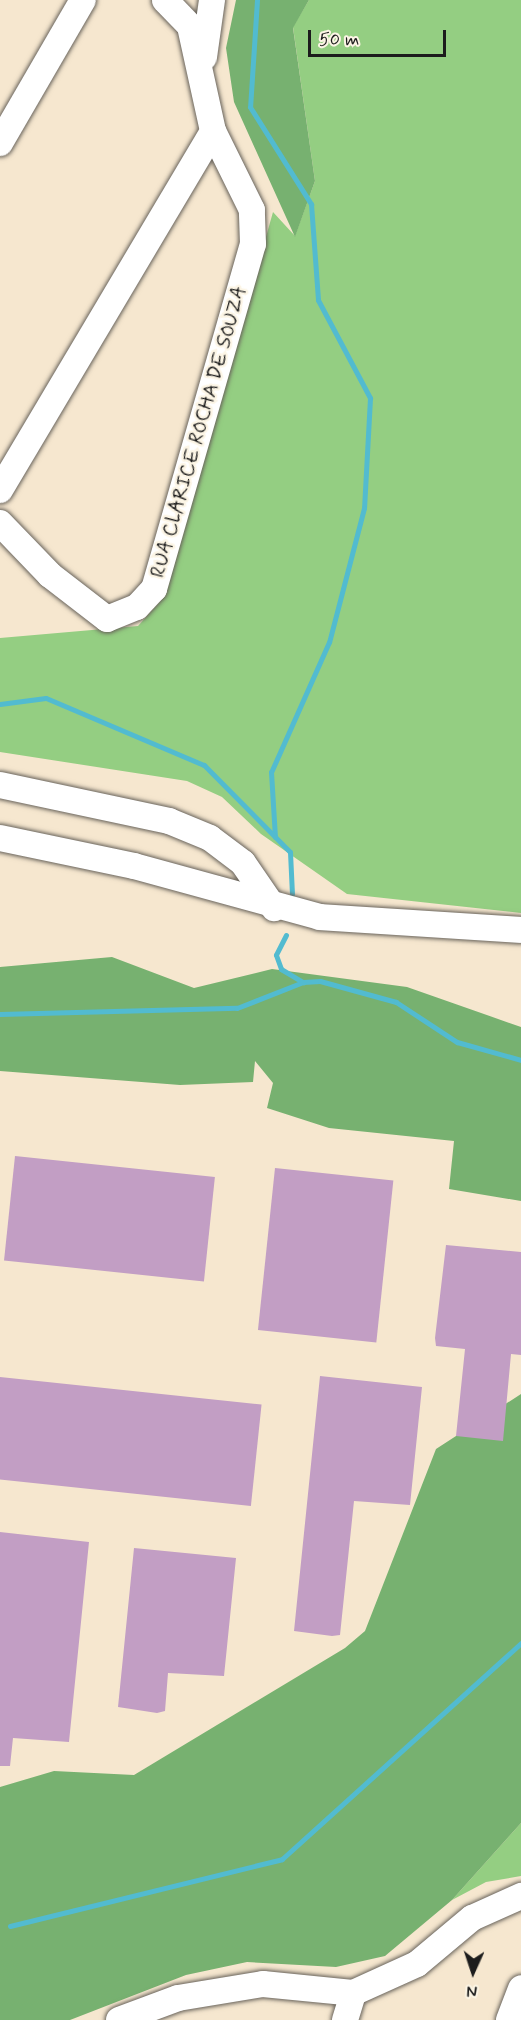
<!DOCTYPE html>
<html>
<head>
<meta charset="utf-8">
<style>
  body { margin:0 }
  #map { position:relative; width:521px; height:2020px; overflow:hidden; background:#f6e7cf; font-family:Mynerve,sans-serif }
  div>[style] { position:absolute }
  .green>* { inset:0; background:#94ce82 }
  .forest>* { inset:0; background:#77b170 }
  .stream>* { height:5px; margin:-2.5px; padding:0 2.5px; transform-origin:2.5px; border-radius:2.5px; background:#52bbd0 }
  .building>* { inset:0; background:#c29ec4; transform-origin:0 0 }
  .roads { filter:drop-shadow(0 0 2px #68635b) drop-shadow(0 0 2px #68635b) }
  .minor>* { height:26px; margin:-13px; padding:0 13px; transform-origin:13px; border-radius:13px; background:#fff }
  span { translate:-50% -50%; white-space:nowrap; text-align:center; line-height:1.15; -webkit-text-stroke:5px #fcf5e5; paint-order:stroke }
  .street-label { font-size:20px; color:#1c1c1c }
  .north { position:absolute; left:443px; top:1942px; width:60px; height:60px; -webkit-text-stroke:4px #fcf5e5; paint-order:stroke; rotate:183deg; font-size:16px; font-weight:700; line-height:24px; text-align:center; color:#1c1c1c }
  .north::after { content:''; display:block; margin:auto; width:21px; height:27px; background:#1c1c1c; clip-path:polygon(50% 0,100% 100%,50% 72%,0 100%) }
  .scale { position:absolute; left:308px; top:30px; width:138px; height:27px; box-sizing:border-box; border:3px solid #1c1c1c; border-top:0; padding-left:8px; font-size:18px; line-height:21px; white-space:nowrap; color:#1c1c1c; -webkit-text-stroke:4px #fcf5e5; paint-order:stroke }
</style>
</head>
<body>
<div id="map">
  <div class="green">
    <div style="clip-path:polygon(309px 0,521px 0,521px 913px,347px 894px,261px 834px,222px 797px,187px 781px,0 752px,0 638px,138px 626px,165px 596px,273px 212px,295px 236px,315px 181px,293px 27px)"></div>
    <div style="clip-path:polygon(521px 1823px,521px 1876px,486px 1882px,452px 1900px)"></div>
  </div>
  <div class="forest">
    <div style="clip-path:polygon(236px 0,309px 0,293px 28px,315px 181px,295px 237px,234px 102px,226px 48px)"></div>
    <div style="clip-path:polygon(112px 957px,194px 988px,272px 969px,407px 987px,521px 1027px,521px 1201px,449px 1189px,454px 1141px,329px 1128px,267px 1108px,273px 1083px,255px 1061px,253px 1082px,180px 1085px,0 1071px,0 967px)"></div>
    <div style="clip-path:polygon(521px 1394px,521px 1823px,452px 1900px,385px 1956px,336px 1967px,247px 1962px,186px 1975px,70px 2020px,0 2020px,0 1787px,54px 1771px,134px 1775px,345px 1648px,365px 1631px,436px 1449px)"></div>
  </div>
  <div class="stream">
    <div style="left:257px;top:0;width:107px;rotate:93.7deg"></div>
    <div style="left:250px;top:107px;width:115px;rotate:57.8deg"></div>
    <div style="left:311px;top:204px;width:96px;rotate:85.8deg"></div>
    <div style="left:318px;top:300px;width:111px;rotate:62deg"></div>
    <div style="left:370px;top:398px;width:110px;rotate:93.1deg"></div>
    <div style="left:364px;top:508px;width:138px;rotate:104.6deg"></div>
    <div style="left:329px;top:642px;width:142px;rotate:114deg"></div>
    <div style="left:271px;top:772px;width:65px;rotate:86.5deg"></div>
    <div style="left:0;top:704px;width:46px;rotate:-7.4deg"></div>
    <div style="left:46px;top:698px;width:172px;rotate:23deg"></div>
    <div style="left:204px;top:765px;width:122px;rotate:45.3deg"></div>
    <div style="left:290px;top:852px;width:42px;rotate:87.3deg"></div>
    <div style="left:286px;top:935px;width:22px;rotate:117deg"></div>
    <div style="left:276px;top:955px;width:15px;rotate:70deg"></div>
    <div style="left:281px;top:969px;width:26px;rotate:31deg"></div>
    <div style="left:303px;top:982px;width:17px;rotate:-3deg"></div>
    <div style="left:320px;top:981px;width:79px;rotate:15.4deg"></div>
    <div style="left:396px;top:1002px;width:73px;rotate:33.3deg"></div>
    <div style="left:457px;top:1042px;width:66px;rotate:15.7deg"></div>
    <div style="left:0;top:1014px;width:237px;rotate:-1.5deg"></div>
    <div style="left:237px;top:1008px;width:71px;rotate:-21.5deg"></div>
    <div style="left:10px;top:1926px;width:280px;rotate:-13.8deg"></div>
    <div style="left:282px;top:1859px;width:322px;rotate:-42.1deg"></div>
  </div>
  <div class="building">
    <div style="left:15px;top:1156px;width:201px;height:105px;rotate:6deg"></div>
    <div style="left:275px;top:1168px;width:119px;height:163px;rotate:6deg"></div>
    <div style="clip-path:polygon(446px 1245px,521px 1252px,521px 1355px,511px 1354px,503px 1441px,456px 1436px,465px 1349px,436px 1346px,435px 1338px)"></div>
    <div style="clip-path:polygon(320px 1376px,422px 1387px,410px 1505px,354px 1501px,340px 1635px,332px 1636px,294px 1631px)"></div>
    <div style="left:0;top:1377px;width:263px;height:102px;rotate:6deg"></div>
    <div style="clip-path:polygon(0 1532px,89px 1542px,69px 1742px,13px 1738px,10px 1766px,0 1766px)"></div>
    <div style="clip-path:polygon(134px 1548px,236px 1558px,224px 1676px,168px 1673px,165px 1711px,157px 1713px,118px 1707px)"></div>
  </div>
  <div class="roads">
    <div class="minor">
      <div style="left:204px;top:57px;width:58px;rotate:-82deg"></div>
      <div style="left:0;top:143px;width:165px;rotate:-59.9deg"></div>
      <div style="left:0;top:490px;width:417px;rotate:-59.3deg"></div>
      <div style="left:0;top:523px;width:72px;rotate:46.1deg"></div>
      <div style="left:50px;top:575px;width:72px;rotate:37.7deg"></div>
      <div style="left:107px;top:619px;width:32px;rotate:-22deg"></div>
      <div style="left:137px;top:607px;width:25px;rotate:-47deg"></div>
      <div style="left:154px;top:589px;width:359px;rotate:-74deg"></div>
      <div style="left:253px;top:244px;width:34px;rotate:-92deg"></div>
      <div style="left:252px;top:210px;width:88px;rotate:-116.3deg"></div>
      <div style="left:213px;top:131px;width:107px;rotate:-102.4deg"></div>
      <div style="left:190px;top:26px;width:36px;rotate:-134deg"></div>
      <div style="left:0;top:785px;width:173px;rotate:12deg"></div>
      <div style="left:169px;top:821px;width:44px;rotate:22.5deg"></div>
      <div style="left:210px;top:838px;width:41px;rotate:37.1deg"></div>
      <div style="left:243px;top:863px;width:55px;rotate:55.4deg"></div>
      <div style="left:0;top:838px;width:137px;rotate:11.8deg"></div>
      <div style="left:134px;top:866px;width:193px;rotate:15.3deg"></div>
      <div style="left:320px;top:917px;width:201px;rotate:3.7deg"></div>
      <div style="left:119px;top:2020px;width:63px;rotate:-20.4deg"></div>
      <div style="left:178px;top:1998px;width:86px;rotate:-9.4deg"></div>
      <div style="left:263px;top:1984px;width:90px;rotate:5.7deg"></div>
      <div style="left:353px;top:1993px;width:70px;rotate:-24.4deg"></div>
      <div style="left:417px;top:1964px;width:72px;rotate:-39.9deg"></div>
      <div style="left:472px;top:1918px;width:54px;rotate:-24.2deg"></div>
      <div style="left:345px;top:2020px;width:28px;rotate:-73deg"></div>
      <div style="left:509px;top:2020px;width:34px;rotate:-69deg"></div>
    </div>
  </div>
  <div class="street-label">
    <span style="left:199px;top:432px;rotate:-74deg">RUA CLARICE ROCHA DE SOUZA</span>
  </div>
  <div class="north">N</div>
  <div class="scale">50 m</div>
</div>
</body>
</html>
